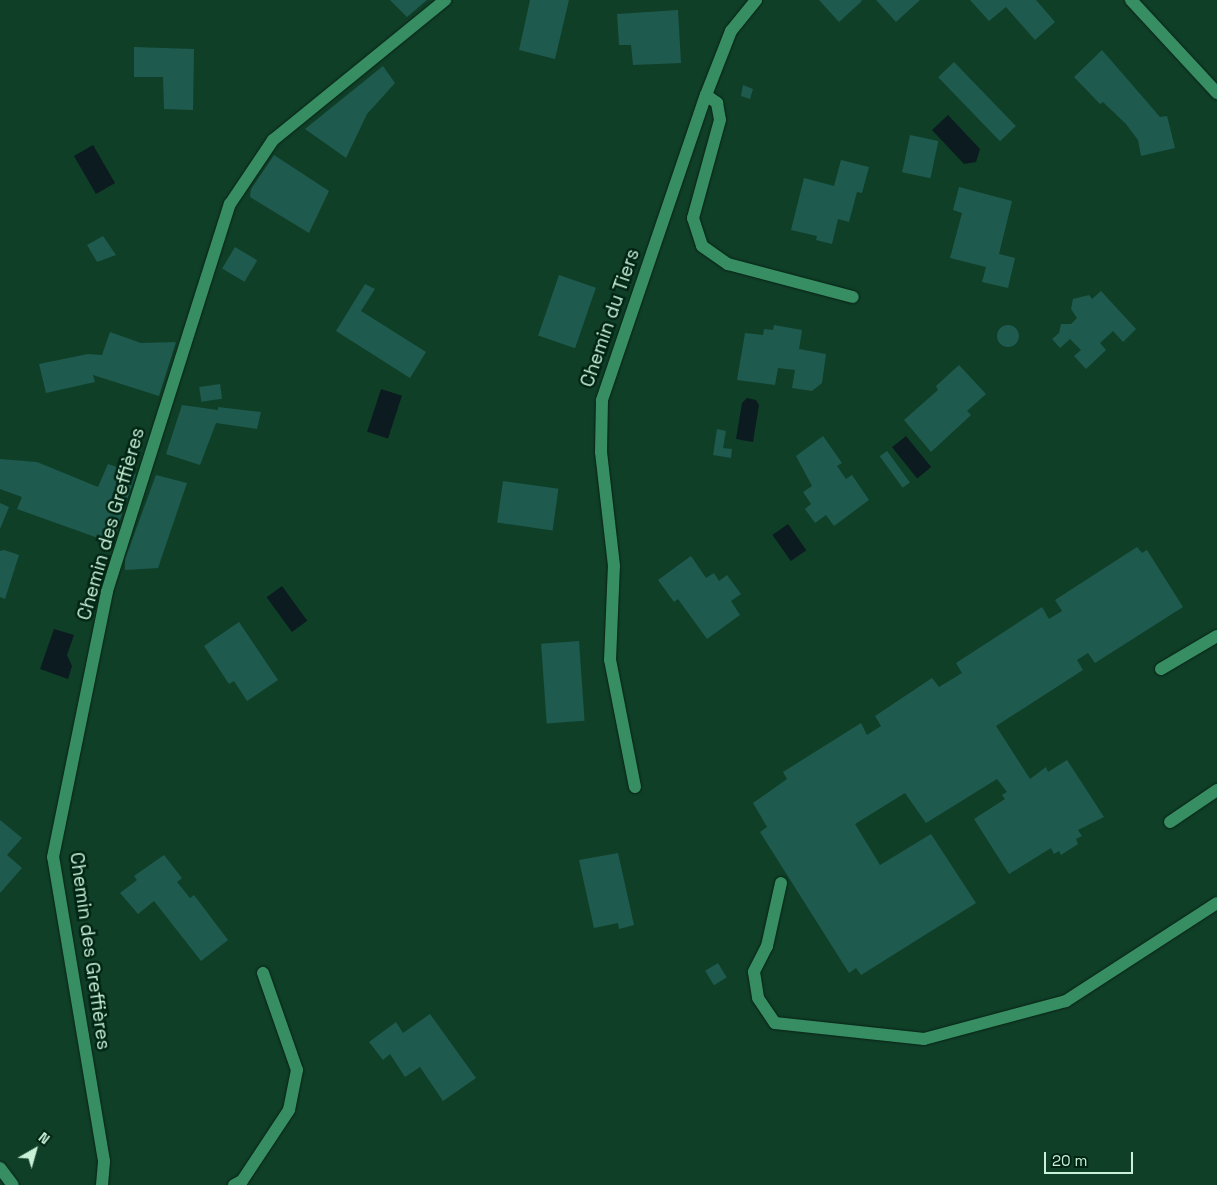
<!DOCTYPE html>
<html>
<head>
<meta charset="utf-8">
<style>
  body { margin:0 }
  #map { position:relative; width:1217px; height:1185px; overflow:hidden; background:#103f28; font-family:"Space Grotesk",sans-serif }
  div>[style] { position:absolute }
  .water>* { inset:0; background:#0b1b1f; transform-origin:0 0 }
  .building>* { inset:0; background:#1e5a4e; transform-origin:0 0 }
  .round { border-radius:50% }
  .roads { filter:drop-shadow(0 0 1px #072215) drop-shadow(0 0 1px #072215) }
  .lane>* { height:12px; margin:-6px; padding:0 6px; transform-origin:6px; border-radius:6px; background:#388e63 }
  .street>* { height:12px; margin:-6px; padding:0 6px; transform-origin:6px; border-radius:6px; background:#388e63 }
  .secondary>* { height:12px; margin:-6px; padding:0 6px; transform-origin:6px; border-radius:6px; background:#388e63 }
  span { translate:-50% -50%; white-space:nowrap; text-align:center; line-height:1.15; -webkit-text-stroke:5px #002413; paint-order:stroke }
  .street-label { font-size:19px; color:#c8f1d8 }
  .north { position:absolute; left:10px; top:1125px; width:50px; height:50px; -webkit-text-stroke:4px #002413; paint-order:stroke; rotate:38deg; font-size:14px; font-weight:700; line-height:20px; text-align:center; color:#c8f1d8 }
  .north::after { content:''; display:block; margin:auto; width:18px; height:22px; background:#c8f1d8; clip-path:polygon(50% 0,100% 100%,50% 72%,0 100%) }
  .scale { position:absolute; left:1044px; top:1152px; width:89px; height:22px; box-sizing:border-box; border:2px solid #c8f1d8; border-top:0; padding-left:6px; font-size:15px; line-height:18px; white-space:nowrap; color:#c8f1d8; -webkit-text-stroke:4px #002413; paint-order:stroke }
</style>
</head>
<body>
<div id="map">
  <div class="water">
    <div style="clip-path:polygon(948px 115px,980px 149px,976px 162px,964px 164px,932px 130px)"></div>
    <div style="left:93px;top:145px;width:44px;height:22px;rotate:60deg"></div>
    <div style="left:381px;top:389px;width:22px;height:45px;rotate:18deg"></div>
    <div style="clip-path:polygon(747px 398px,756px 400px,759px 405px,753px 442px,736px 439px,742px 403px)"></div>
    <div style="left:906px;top:436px;width:40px;height:18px;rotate:51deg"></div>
    <div style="left:788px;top:524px;width:32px;height:19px;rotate:55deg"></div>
    <div style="left:282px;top:586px;width:43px;height:19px;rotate:54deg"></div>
    <div style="clip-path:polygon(54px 629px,74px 635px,67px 655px,72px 666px,68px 679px,40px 669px)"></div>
  </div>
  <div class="building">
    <div style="clip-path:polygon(390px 0,427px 0,407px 17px)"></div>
    <div style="clip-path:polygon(530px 0,569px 0,555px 59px,519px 50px)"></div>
    <div style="clip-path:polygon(819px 0,861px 0,862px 1px,839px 22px)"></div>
    <div style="clip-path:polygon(876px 0,920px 0,896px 22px)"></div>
    <div style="clip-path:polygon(970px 0,1036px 0,1055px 22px,1035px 40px,1006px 7px,989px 21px)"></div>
    <div style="clip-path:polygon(678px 10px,681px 63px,633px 65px,631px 45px,619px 45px,617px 14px)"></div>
    <div style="clip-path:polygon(134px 47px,194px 49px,193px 110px,164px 109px,163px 77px,134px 77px)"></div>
    <div style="clip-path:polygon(1102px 50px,1160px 117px,1167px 116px,1175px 148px,1141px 156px,1138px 140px,1126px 124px,1103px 102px,1100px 104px,1074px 77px)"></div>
    <div style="left:954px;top:62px;width:89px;height:22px;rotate:46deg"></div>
    <div style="clip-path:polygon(383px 66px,395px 83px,367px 114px,346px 158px,305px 129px)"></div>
    <div style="clip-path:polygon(743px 85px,753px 89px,750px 99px,741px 96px)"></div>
    <div style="left:910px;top:135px;width:29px;height:38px;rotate:12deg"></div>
    <div style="clip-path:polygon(274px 155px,329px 191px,309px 233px,250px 197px,251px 189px)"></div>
    <div style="clip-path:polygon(841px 160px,869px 167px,862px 193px,857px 192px,849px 222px,838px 219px,832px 244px,816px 240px,817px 236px,791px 230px,804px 178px,834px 186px)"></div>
    <div style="clip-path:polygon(959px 187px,1012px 201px,999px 254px,1015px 258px,1008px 288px,982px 282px,986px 267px,950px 258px,962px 213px,953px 210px)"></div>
    <div style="clip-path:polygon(103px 236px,116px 255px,97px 262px,87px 245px)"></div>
    <div style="left:235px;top:247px;width:26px;height:25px;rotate:31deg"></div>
    <div style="left:559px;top:275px;width:39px;height:64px;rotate:19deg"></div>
    <div style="clip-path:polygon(365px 284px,375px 289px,361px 311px,426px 352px,410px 378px,336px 331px)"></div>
    <div style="clip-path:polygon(1101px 291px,1136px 329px,1123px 342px,1113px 331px,1100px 343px,1106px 350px,1086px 369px,1074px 356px,1081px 350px,1070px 339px,1060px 348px,1052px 339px,1059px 333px,1061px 324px,1071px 324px,1077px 318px,1071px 309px,1073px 299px,1089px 295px,1092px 299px)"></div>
    <div class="round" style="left:997px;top:325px;width:22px;height:22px"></div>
    <div style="clip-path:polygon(774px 325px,802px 330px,799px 349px,826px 354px,822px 383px,812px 391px,792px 388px,795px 370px,778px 368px,775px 385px,737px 380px,745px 333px,763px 335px,764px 329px,773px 330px)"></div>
    <div style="clip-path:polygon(110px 332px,141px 343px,176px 342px,159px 396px,93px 375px,95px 382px,46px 393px,39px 364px,88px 354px,102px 355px)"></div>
    <div style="clip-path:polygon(959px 365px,986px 394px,967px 411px,971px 415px,931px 452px,904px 420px,938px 390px,936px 386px)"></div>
    <div style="left:220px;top:384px;width:15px;height:21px;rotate:82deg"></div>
    <div style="clip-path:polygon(182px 405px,218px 410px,218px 407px,261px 412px,257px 429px,216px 423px,200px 465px,166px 454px)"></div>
    <div style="clip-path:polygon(717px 429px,726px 431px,723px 448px,732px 449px,731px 458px,713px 455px)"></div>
    <div style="clip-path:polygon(823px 436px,842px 463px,837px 466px,846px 479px,852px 475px,869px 500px,834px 526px,826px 515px,815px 523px,805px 509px,811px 504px,803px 492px,812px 486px,796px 456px)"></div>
    <div style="left:887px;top:451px;width:39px;height:9px;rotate:54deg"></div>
    <div style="clip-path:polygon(0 459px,37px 462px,98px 487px,108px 464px,136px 474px,112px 543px,17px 509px,22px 497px,0 489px)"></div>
    <div style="clip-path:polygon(156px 475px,187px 483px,158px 568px,125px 570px,125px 559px)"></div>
    <div style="left:503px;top:481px;width:56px;height:42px;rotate:8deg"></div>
    <div style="clip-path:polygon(0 503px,9px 507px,0 529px)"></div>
    <div style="clip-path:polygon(1137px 547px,1142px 553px,1147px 550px,1183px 607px,1095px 663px,1088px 653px,1077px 660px,1083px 670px,996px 726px,1030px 779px,1046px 767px,1048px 772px,1067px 760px,1104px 817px,1078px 830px,1082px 836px,1076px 839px,1078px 844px,1061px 855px,1059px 851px,1054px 854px,1051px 848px,1009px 874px,974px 819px,1005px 799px,1002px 795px,1007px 792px,997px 779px,926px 823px,905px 793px,855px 824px,880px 865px,931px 834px,976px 903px,861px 975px,856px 968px,849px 973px,760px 832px,767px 827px,753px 803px,787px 779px,783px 772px,861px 723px,867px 735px,881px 726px,875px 716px,932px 678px,939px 687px,962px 673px,956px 663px,1042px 607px,1049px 619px,1062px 611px,1055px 600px)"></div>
    <div style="clip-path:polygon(4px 550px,19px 555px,5px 599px,0 597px,0 551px)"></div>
    <div style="clip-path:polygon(691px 556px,706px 578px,714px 573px,719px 581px,727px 575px,741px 594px,731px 601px,740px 615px,707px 639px,678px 599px,674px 602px,658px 580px)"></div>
    <div style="clip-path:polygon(239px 622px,278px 680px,247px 701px,234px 681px,229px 684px,204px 646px)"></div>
    <div style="left:579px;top:641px;width:80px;height:38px;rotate:86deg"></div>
    <div style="clip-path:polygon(0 820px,22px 838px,7px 855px,22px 868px,0 893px)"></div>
    <div style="clip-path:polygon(618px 853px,634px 925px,619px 929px,618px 923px,594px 928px,579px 860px)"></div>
    <div style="clip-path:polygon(164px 855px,182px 878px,177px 882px,190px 898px,194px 895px,228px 940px,201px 961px,154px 901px,138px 914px,120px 893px,137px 880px,134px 876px)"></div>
    <div style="left:718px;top:963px;width:17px;height:15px;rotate:59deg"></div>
    <div style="clip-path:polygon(430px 1014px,476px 1078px,443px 1101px,420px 1067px,405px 1077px,390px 1054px,383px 1060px,369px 1042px,396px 1022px,403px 1033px)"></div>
  </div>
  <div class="roads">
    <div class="lane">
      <div style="left:706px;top:95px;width:14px;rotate:36deg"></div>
      <div style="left:717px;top:103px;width:17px;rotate:80deg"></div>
      <div style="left:720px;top:120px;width:102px;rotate:105.4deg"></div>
      <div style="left:693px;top:218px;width:29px;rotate:72deg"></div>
      <div style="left:702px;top:246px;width:32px;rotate:35deg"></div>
      <div style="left:728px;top:264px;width:129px;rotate:14.8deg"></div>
      <div style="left:1161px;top:669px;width:65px;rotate:-30.5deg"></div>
      <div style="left:1170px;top:822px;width:57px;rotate:-34.2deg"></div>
      <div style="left:781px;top:883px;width:65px;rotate:102.5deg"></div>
      <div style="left:767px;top:946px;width:29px;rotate:117deg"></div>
      <div style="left:754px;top:972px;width:26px;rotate:81deg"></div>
      <div style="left:758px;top:998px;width:30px;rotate:56deg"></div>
      <div style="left:775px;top:1023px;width:150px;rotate:6.1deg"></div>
      <div style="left:924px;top:1039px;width:147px;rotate:-15deg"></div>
      <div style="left:1066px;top:1001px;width:180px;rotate:-33deg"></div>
    </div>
    <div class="street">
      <div style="left:1131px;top:0;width:127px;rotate:47.2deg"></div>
      <div style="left:635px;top:787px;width:129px;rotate:-101.1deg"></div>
      <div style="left:610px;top:660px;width:94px;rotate:-87.6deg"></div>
      <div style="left:614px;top:566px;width:115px;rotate:-96.5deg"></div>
      <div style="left:601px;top:452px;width:52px;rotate:-88.9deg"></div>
      <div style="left:602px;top:400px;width:322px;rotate:-71.2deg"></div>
      <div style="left:706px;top:95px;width:69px;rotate:-68.7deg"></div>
      <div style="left:731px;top:31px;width:40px;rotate:-51deg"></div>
      <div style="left:102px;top:1185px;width:24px;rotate:-85deg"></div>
      <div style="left:104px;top:1161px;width:308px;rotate:-99.5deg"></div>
      <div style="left:53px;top:857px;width:271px;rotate:-78.5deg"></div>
      <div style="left:107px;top:591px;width:406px;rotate:-72.4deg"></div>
      <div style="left:230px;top:204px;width:77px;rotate:-56.1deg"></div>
      <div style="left:273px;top:140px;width:222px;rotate:-39.1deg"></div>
      <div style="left:234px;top:1185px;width:9px;rotate:-27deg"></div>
      <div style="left:242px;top:1181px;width:85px;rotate:-56.5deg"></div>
      <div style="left:289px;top:1110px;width:41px;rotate:-78.7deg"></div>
      <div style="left:297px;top:1070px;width:103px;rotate:-109.3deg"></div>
    </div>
    <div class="secondary">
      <div style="left:0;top:1168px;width:21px;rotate:53deg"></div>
    </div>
  </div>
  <div class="street-label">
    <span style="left:610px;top:318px;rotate:-71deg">Chemin du Tiers</span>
    <span style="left:111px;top:524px;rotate:-74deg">Chemin des Greffières</span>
    <span style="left:90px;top:951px;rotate:82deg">Chemin des Greffières</span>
  </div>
  <div class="north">N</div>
  <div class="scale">20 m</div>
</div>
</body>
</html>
